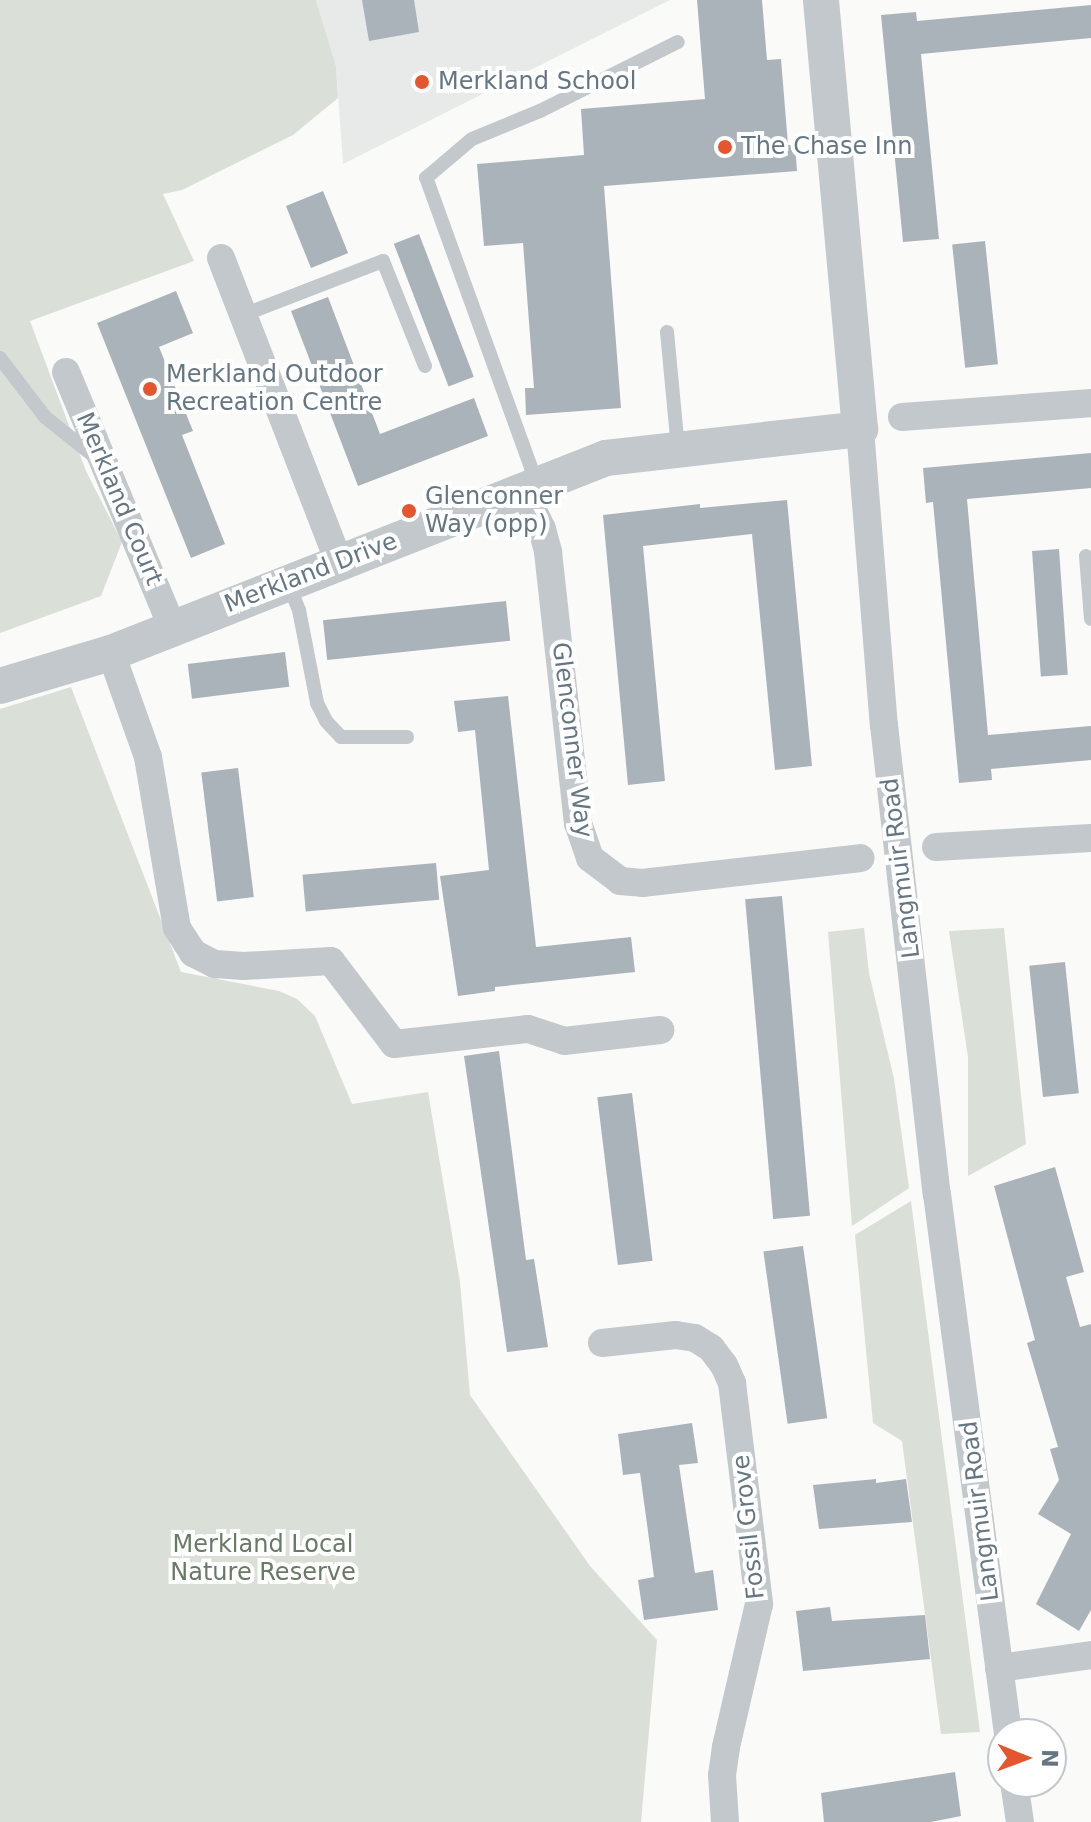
<!DOCTYPE html>
<html>
<head>
<meta charset="utf-8">
<style>
  body { margin:0 }
  #map { position:relative; width:1091px; height:1822px; overflow:hidden; background:#fafaf8; font-family:"DejaVu Sans",sans-serif }
  div>[style] { position:absolute }
  .built>* { inset:0; background:#e8e9e9 }
  .green>* { inset:0; background:#dadfd7 }
  .building>* { inset:0; background:#aab3b9; transform-origin:0 0 }
  .service>* { height:14px; margin:-7px; padding:0 7px; transform-origin:7px; border-radius:7px; background:#c3c8cc }
  .minor>* { height:28px; margin:-14px; padding:0 14px; transform-origin:14px; border-radius:14px; background:#c3c8cc }
  .tertiary>* { height:36px; margin:-18px; padding:0 18px; transform-origin:18px; border-radius:18px; background:#c3c8cc }
  .dots>* { width:22px; height:22px; translate:-50% -50%; box-sizing:border-box; border:4px solid #fff; border-radius:50% }
  span { translate:-50% -50%; white-space:nowrap; text-align:center; line-height:1.15; -webkit-text-stroke:8px #fff; paint-order:stroke }
  .poi-label { font-size:24px; color:#657683 }
  .left { translate:0 -50%; text-align:left }
  .street-label { font-size:24px; color:#657683 }
  .park-label { font-size:24px; color:#687a64 }
  .north { position:absolute; left:987px; top:1718px; width:80px; height:80px; box-sizing:border-box; background:#fff; border:2px solid #c1c8cd; border-radius:50%; rotate:91deg; font-size:22px; font-weight:700; line-height:32px; text-align:center; color:#657683 }
  .north::after { content:''; display:block; margin:auto; width:28px; height:36px; background:#e4572e; clip-path:polygon(50% 0,100% 100%,50% 72%,0 100%) }
</style>
</head>
<body>
<div id="map">
  <div class="built">
    <div style="clip-path:polygon(316px 0,670px 0,343px 164px,336px 66px)"></div>
  </div>
  <div class="green">
    <div style="clip-path:polygon(0 0,316px 0,336px 66px,338px 98px,293px 135px,182px 190px,163px 194px,194px 261px,30px 321px,86px 471px,122px 542px,101px 596px,0 633px)"></div>
    <div style="clip-path:polygon(71px 687px,181px 972px,279px 991px,297px 999px,315px 1016px,352px 1104px,428px 1092px,460px 1282px,470px 1395px,590px 1566px,657px 1640px,641px 1822px,0 1822px,0 709px)"></div>
    <div style="clip-path:polygon(864px 928px,869px 973px,894px 1079px,909px 1188px,852px 1226px,828px 932px)"></div>
    <div style="clip-path:polygon(1004px 928px,1026px 1144px,968px 1176px,968px 1057px,949px 931px)"></div>
    <div style="clip-path:polygon(911px 1201px,980px 1732px,941px 1734px,902px 1441px,873px 1423px,855px 1235px)"></div>
  </div>
  <div class="building">
    <div style="clip-path:polygon(362px 0,414px 0,419px 32px,369px 41px)"></div>
    <div style="clip-path:polygon(697px 0,762px 0,767px 60px,781px 59px,788px 145px,795px 145px,797px 171px,604px 186px,621px 408px,526px 415px,525px 388px,534px 388px,523px 243px,484px 246px,477px 164px,584px 155px,581px 109px,705px 99px)"></div>
    <div style="clip-path:polygon(1091px 5px,1091px 38px,921px 54px,939px 239px,903px 242px,881px 15px,916px 12px,917px 21px)"></div>
    <div style="left:323px;top:191px;width:67px;height:40px;rotate:68deg"></div>
    <div style="left:419px;top:234px;width:153px;height:27px;rotate:69deg"></div>
    <div style="left:985px;top:241px;width:124px;height:33px;rotate:84deg"></div>
    <div style="clip-path:polygon(176px 291px,193px 333px,159px 347px,193px 431px,182px 435px,225px 544px,191px 558px,97px 323px)"></div>
    <div style="clip-path:polygon(328px 297px,380px 434px,474px 398px,488px 436px,358px 486px,291px 311px)"></div>
    <div style="clip-path:polygon(1091px 453px,1091px 488px,967px 499px,988px 735px,1091px 726px,1091px 760px,991px 769px,992px 780px,959px 783px,933px 502px,926px 503px,923px 468px)"></div>
    <div style="clip-path:polygon(787px 500px,812px 766px,775px 770px,752px 534px,643px 546px,665px 781px,628px 785px,603px 515px,700px 504px,700px 508px)"></div>
    <div style="left:1059px;top:549px;width:126px;height:27px;rotate:86deg"></div>
    <div style="left:506px;top:601px;width:40px;height:184px;rotate:84deg"></div>
    <div style="left:285px;top:652px;width:35px;height:98px;rotate:83deg"></div>
    <div style="clip-path:polygon(508px 696px,536px 947px,631px 937px,635px 972px,495px 987px,495px 991px,458px 996px,440px 876px,489px 870px,475px 730px,458px 732px,454px 701px)"></div>
    <div style="left:238px;top:768px;width:130px;height:37px;rotate:83deg"></div>
    <div style="left:436px;top:863px;width:37px;height:134px;rotate:85deg"></div>
    <div style="left:782px;top:896px;width:321px;height:37px;rotate:85deg"></div>
    <div style="left:1065px;top:962px;width:132px;height:36px;rotate:84deg"></div>
    <div style="clip-path:polygon(499px 1051px,526px 1260px,534px 1259px,548px 1347px,507px 1352px,464px 1056px)"></div>
    <div style="left:632px;top:1093px;width:169px;height:35px;rotate:83deg"></div>
    <div style="clip-path:polygon(1055px 1167px,1084px 1272px,1066px 1277px,1080px 1327px,1091px 1324px,1091px 1610px,1079px 1631px,1036px 1604px,1071px 1534px,1038px 1514px,1059px 1480px,1050px 1449px,1058px 1447px,1027px 1343px,1035px 1340px,994px 1186px)"></div>
    <div style="left:803px;top:1246px;width:174px;height:40px;rotate:82deg"></div>
    <div style="clip-path:polygon(692px 1423px,698px 1463px,679px 1465px,695px 1573px,713px 1570px,718px 1610px,644px 1620px,638px 1580px,654px 1577px,647px 1524px,640px 1473px,623px 1475px,618px 1434px)"></div>
    <div style="clip-path:polygon(876px 1479px,876px 1483px,906px 1479px,912px 1522px,819px 1529px,813px 1485px)"></div>
    <div style="clip-path:polygon(830px 1607px,832px 1621px,925px 1615px,930px 1659px,803px 1671px,796px 1611px)"></div>
    <div style="clip-path:polygon(955px 1772px,961px 1816px,931px 1822px,824px 1822px,821px 1793px)"></div>
  </div>
  <div class="service">
    <div style="left:243px;top:315px;width:150px;rotate:-21.1deg"></div>
    <div style="left:383px;top:261px;width:113px;rotate:68.2deg"></div>
    <div style="left:667px;top:332px;width:117px;rotate:84.6deg"></div>
    <div style="left:0;top:358px;width:74px;rotate:52.7deg"></div>
    <div style="left:45px;top:417px;width:63px;rotate:38.5deg"></div>
    <div style="left:537px;top:484px;width:326px;rotate:-109.9deg"></div>
    <div style="left:426px;top:178px;width:60px;rotate:-40.3deg"></div>
    <div style="left:472px;top:139px;width:74px;rotate:-22.4deg"></div>
    <div style="left:540px;top:111px;width:154px;rotate:-26.6deg"></div>
    <div style="left:1086px;top:556px;width:63px;rotate:85.5deg"></div>
    <div style="left:288px;top:583px;width:29px;rotate:68deg"></div>
    <div style="left:299px;top:610px;width:95px;rotate:79deg"></div>
    <div style="left:317px;top:703px;width:20px;rotate:63deg"></div>
    <div style="left:326px;top:721px;width:22px;rotate:47deg"></div>
    <div style="left:341px;top:737px;width:66px"></div>
  </div>
  <div class="minor">
    <div style="left:221px;top:258px;width:327px;rotate:68.8deg"></div>
    <div style="left:66px;top:372px;width:276px;rotate:67.4deg"></div>
    <div style="left:902px;top:417px;width:190px;rotate:-4.2deg"></div>
    <div style="left:860px;top:429px;width:297px;rotate:85.4deg"></div>
    <div style="left:884px;top:725px;width:472px;rotate:83.6deg"></div>
    <div style="left:937px;top:1194px;width:545px;rotate:82.51deg"></div>
    <div style="left:523px;top:490px;width:43px;rotate:64deg"></div>
    <div style="left:542px;top:529px;width:24px;rotate:75deg"></div>
    <div style="left:548px;top:552px;width:273px;rotate:83.7deg"></div>
    <div style="left:578px;top:823px;width:37px;rotate:71deg"></div>
    <div style="left:590px;top:858px;width:38px;rotate:37deg"></div>
    <div style="left:620px;top:881px;width:22px;rotate:5deg"></div>
    <div style="left:642px;top:883px;width:220px;rotate:-6.5deg"></div>
    <div style="left:111px;top:653px;width:110px;rotate:70.4deg"></div>
    <div style="left:148px;top:757px;width:173px;rotate:80.4deg"></div>
    <div style="left:177px;top:928px;width:30px;rotate:57deg"></div>
    <div style="left:193px;top:953px;width:25px;rotate:27deg"></div>
    <div style="left:215px;top:964px;width:29px;rotate:4deg"></div>
    <div style="left:244px;top:966px;width:87px;rotate:-3.3deg"></div>
    <div style="left:331px;top:961px;width:104px;rotate:52.8deg"></div>
    <div style="left:394px;top:1044px;width:135px;rotate:-6.4deg"></div>
    <div style="left:528px;top:1029px;width:38px;rotate:18deg"></div>
    <div style="left:564px;top:1041px;width:97px;rotate:-6.5deg"></div>
    <div style="left:936px;top:847px;width:155px;rotate:-3.3deg"></div>
    <div style="left:602px;top:1343px;width:74px;rotate:-6.2deg"></div>
    <div style="left:676px;top:1335px;width:19px;rotate:9deg"></div>
    <div style="left:695px;top:1338px;width:19px;rotate:32deg"></div>
    <div style="left:711px;top:1348px;width:21px;rotate:53deg"></div>
    <div style="left:724px;top:1365px;width:20px;rotate:66deg"></div>
    <div style="left:732px;top:1383px;width:223px;rotate:83deg"></div>
    <div style="left:759px;top:1604px;width:147px;rotate:103deg"></div>
    <div style="left:726px;top:1747px;width:28px;rotate:98deg"></div>
    <div style="left:722px;top:1775px;width:47px;rotate:86.3deg"></div>
    <div style="left:999px;top:1668px;width:93px;rotate:-8deg"></div>
    <div style="left:1014px;top:1782px;width:40px;rotate:81.5deg"></div>
  </div>
  <div class="tertiary">
    <div style="left:0;top:686px;width:116px;rotate:-16.6deg"></div>
    <div style="left:111px;top:653px;width:532px;rotate:-21.5deg"></div>
    <div style="left:606px;top:458px;width:256px;rotate:-6.5deg"></div>
    <div style="left:860px;top:429px;width:431px;rotate:-95.2deg"></div>
  </div>
  <div class="dots">
    <div style="left:422px;top:82px;background:#e4572e"></div>
    <div style="left:725px;top:147px;background:#e4572e"></div>
    <div style="left:150px;top:389px;background:#e4572e"></div>
    <div style="left:409px;top:511px;background:#e4572e"></div>
  </div>
  <div class="poi-label">
    <span class="left" style="left:438px;top:82px">Merkland School</span>
    <span class="left" style="left:741px;top:147px">The Chase Inn</span>
    <span class="left" style="left:166px;top:389px">Merkland Outdoor<br>Recreation Centre</span>
    <span class="left" style="left:425px;top:511px">Glenconner<br>Way (opp)</span>
  </div>
  <div class="street-label">
    <span style="left:119px;top:499px;rotate:67deg">Merkland Court</span>
    <span style="left:311px;top:573px;rotate:-21deg">Merkland Drive</span>
    <span style="left:572px;top:740px;rotate:83deg">Glenconner Way</span>
    <span style="left:901px;top:868px;rotate:-97deg">Langmuir Road</span>
    <span style="left:980px;top:1511px;rotate:-97deg">Langmuir Road</span>
    <span style="left:749px;top:1527px;rotate:-96deg">Fossil Grove</span>
  </div>
  <div class="park-label">
    <span style="left:263px;top:1559px">Merkland Local<br>Nature Reserve</span>
  </div>
  <div class="north">N</div>
</div>
</body>
</html>
